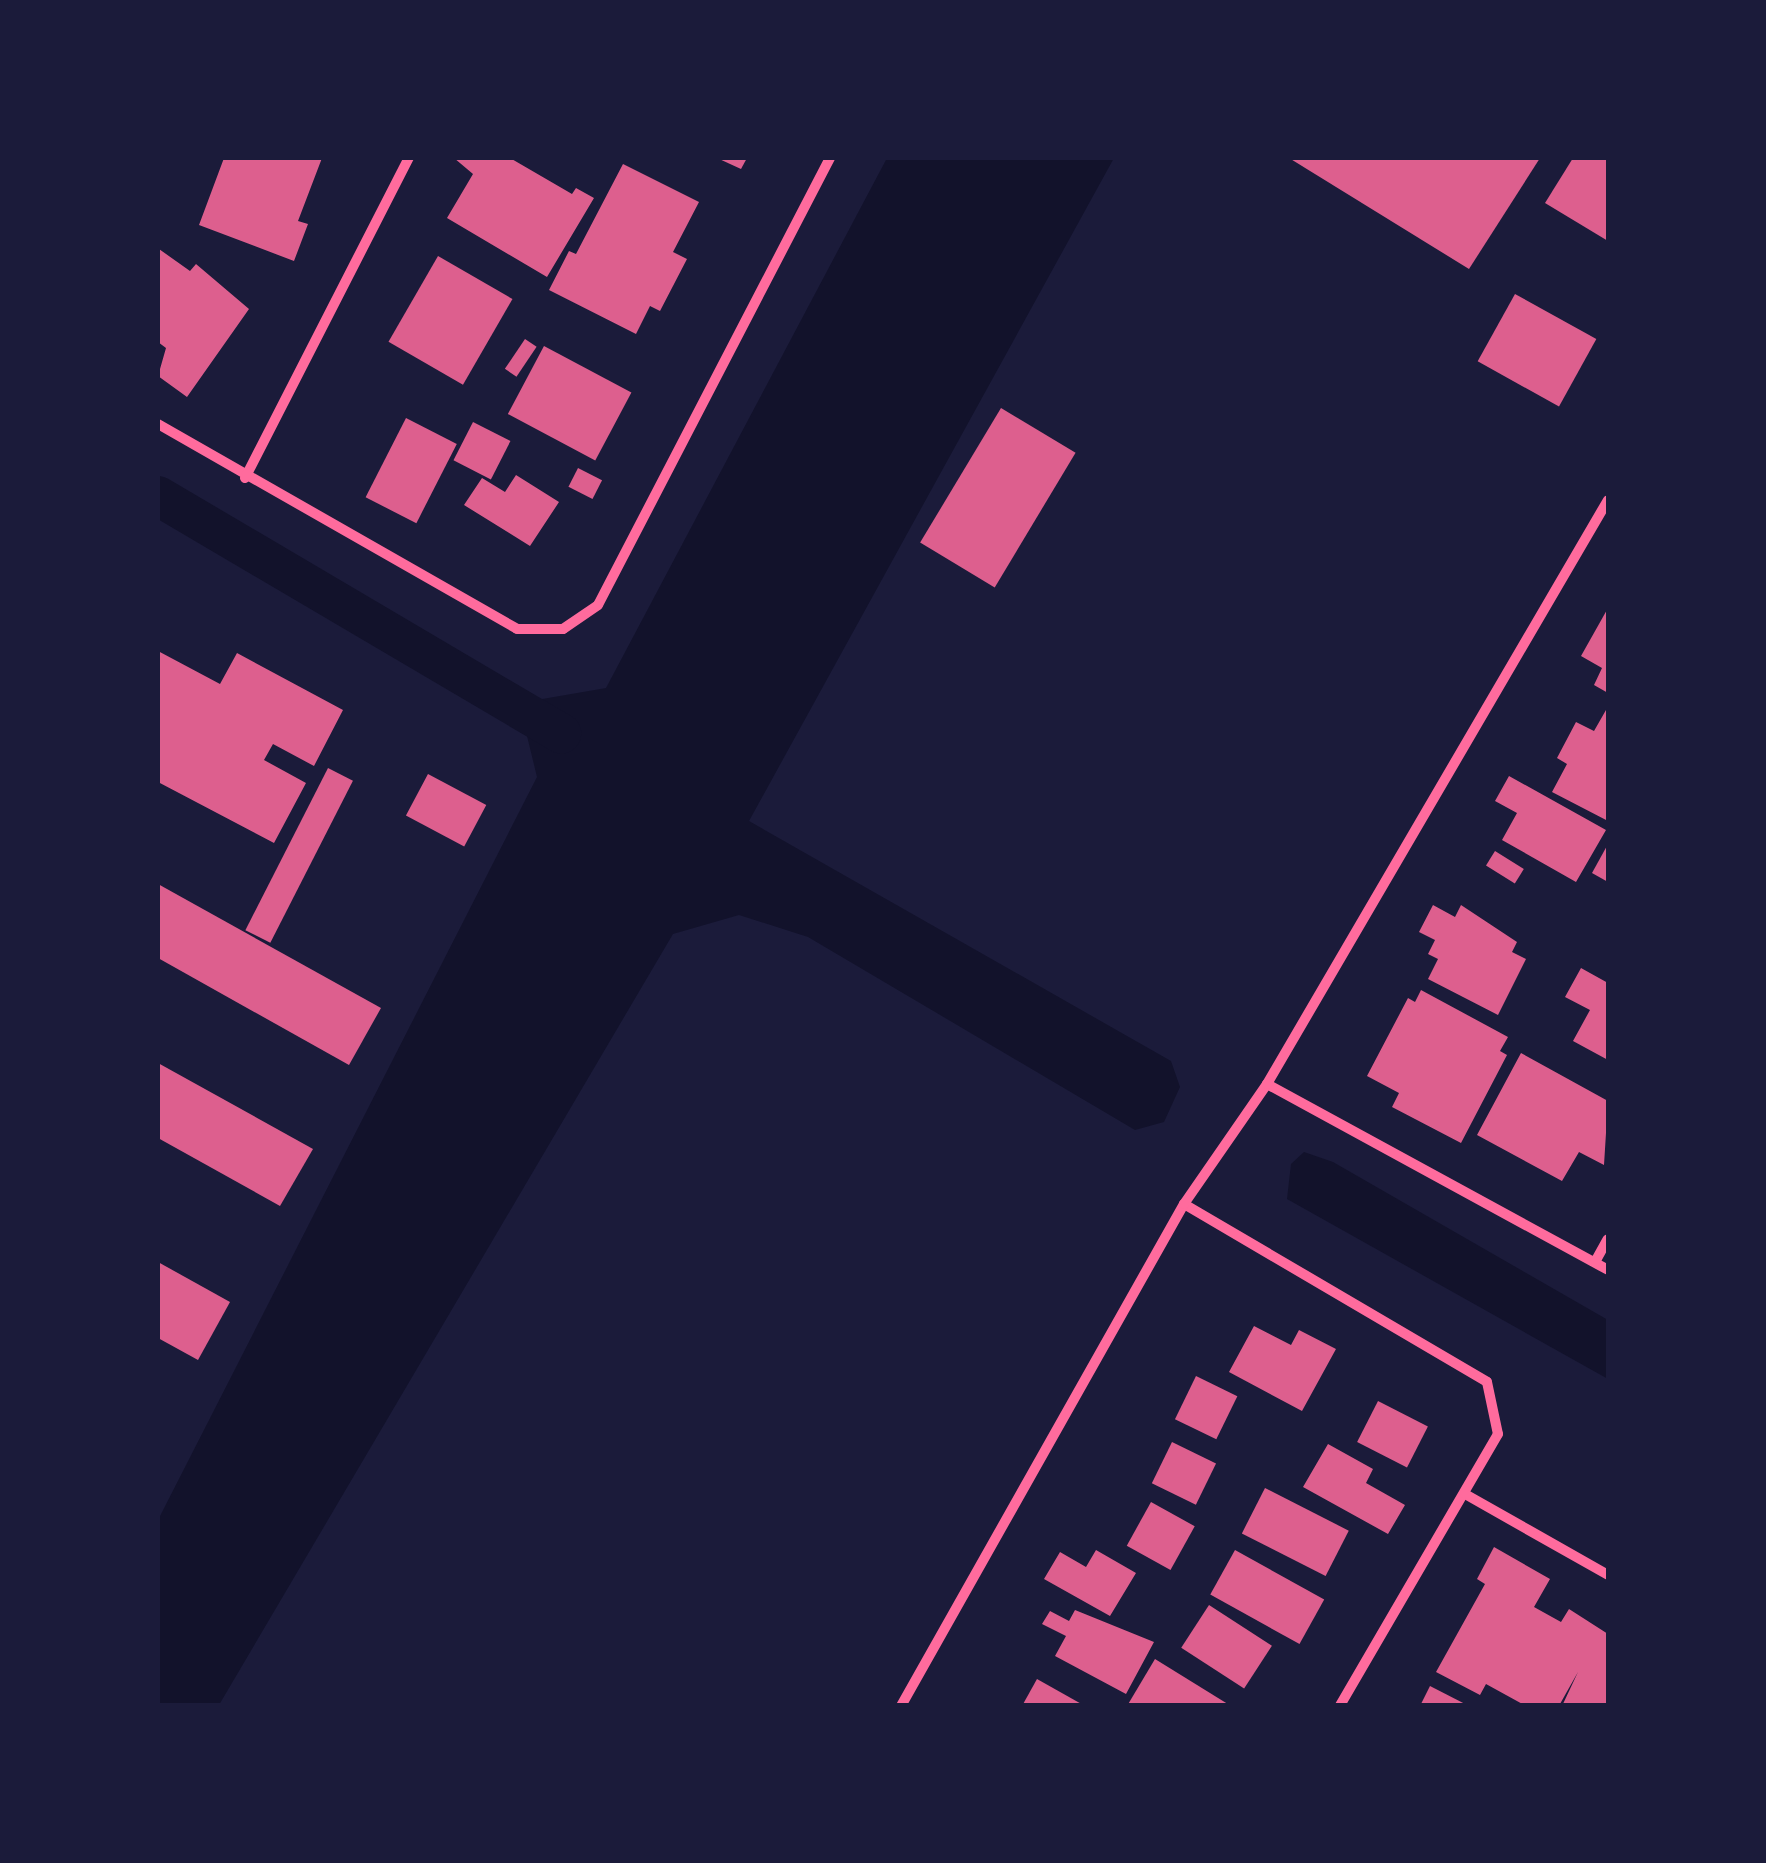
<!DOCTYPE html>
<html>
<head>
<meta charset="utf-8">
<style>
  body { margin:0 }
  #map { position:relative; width:1766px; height:1863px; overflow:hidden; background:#1b1b3a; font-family:Arial,sans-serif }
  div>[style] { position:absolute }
  .water>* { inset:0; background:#12122b }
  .canal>* { height:40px; margin:-20px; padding:0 20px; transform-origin:20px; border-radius:20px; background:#12122b }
  .building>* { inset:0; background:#dd5f8e; transform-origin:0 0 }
  .minor>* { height:10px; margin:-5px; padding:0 5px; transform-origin:5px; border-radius:5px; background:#ff6b9d }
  span { translate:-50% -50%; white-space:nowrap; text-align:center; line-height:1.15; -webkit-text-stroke:10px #1b1b3a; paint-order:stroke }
  .frame { position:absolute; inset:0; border:160px solid #1b1b3a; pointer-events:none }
</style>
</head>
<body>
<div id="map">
  <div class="water">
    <div style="clip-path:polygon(887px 158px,1114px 158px,749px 821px,1171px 1061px,1180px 1087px,1164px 1122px,1135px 1130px,808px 937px,739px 915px,673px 934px,219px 1705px,158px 1705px,158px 1520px,537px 777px,519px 703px,606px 688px)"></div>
    <div style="clip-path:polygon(1304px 1152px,1333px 1162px,1608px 1320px,1608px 1379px,1287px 1199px,1291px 1164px)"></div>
  </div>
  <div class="canal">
    <div style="left:158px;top:496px;width:468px;rotate:30.5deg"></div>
  </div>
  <div class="building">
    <div style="clip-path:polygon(224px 158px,322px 158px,298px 221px,308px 224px,294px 261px,199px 225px)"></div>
    <div style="clip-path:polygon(454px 158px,510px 158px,572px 194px,576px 188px,594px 198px,547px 277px,447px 218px,473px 174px)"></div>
    <div style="clip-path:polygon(717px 158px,747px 158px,741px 169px)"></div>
    <div style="clip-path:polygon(1289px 158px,1540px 158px,1469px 269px)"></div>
    <div style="clip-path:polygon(1573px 158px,1608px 158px,1608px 241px,1545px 203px)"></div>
    <div style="clip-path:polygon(623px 164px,699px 202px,673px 252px,687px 259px,660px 311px,650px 306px,636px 334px,549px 290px,569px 251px,576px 254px)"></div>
    <div style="clip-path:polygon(159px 249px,190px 271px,196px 264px,249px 309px,187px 397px,158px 376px,166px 348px,158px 342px)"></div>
    <div style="left:438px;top:256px;width:86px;height:99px;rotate:30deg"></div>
    <div style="left:1515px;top:294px;width:93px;height:77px;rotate:29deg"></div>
    <div style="left:525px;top:339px;width:14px;height:36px;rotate:34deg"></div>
    <div style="left:544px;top:346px;width:99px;height:77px;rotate:28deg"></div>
    <div style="left:1001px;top:408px;width:87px;height:157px;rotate:31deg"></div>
    <div style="left:406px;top:418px;width:57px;height:89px;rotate:27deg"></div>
    <div style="left:473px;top:422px;width:42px;height:43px;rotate:27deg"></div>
    <div style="left:578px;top:468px;width:27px;height:21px;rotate:27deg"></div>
    <div style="clip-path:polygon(516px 475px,559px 502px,530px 546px,464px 505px,482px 478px,505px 492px)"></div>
    <div style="clip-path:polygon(1608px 608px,1608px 693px,1594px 685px,1602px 668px,1581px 656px)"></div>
    <div style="clip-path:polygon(158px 651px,220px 684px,237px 653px,343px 710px,314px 766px,273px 744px,264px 760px,306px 783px,274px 843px,158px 782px)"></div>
    <div style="clip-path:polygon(1606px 710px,1608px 712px,1608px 821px,1552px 792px,1567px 764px,1557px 758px,1576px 722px,1594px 731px)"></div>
    <div style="left:328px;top:768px;width:28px;height:182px;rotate:27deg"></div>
    <div style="left:428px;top:774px;width:66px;height:47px;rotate:28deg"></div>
    <div style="clip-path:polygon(1509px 776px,1606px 830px,1576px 882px,1502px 840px,1517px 813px,1495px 801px)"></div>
    <div style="clip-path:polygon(1608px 844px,1608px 882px,1592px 873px)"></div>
    <div style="left:1495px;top:851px;width:34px;height:17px;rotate:32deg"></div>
    <div style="clip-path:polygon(158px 884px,381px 1008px,349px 1065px,158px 958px)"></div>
    <div style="clip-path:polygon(1433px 905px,1455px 917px,1461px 905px,1517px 942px,1512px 952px,1526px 959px,1498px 1015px,1428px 979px,1438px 959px,1428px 954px,1435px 940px,1419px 932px)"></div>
    <div style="clip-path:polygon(1581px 968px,1608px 983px,1608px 1060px,1573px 1041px,1590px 1010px,1565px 997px)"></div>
    <div style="clip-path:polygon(1421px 990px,1508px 1037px,1500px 1051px,1507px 1055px,1461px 1143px,1392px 1107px,1399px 1093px,1367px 1076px,1408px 998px,1415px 1002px)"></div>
    <div style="clip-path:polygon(1521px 1053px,1608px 1101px,1604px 1165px,1579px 1152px,1562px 1181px,1477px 1135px)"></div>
    <div style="clip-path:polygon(158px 1063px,313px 1149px,280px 1206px,158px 1138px)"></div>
    <div style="clip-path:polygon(158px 1262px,230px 1302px,198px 1360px,158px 1338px)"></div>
    <div style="clip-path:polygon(1254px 1326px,1291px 1345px,1299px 1330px,1336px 1349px,1302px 1411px,1229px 1372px)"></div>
    <div style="left:1196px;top:1376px;width:46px;height:48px;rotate:26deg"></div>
    <div style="left:1378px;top:1401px;width:56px;height:46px;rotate:27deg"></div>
    <div style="left:1172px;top:1442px;width:49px;height:46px;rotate:26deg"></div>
    <div style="clip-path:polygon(1328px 1444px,1373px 1469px,1366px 1483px,1405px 1505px,1388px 1534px,1303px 1487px)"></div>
    <div style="left:1265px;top:1488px;width:94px;height:51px;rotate:27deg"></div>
    <div style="left:1151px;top:1502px;width:50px;height:50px;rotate:29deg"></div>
    <div style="clip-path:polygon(1494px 1547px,1550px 1579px,1534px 1607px,1561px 1622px,1569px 1609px,1608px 1634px,1608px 1706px,1562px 1706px,1578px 1672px,1560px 1704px,1526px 1706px,1486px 1684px,1480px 1695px,1436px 1672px,1485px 1584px,1477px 1579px)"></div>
    <div style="clip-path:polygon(1096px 1550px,1136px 1573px,1110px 1616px,1044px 1579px,1060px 1552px,1086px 1567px)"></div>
    <div style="left:1235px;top:1550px;width:102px;height:51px;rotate:29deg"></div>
    <div style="left:1209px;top:1605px;width:75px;height:51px;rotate:33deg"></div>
    <div style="clip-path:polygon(1075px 1610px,1154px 1642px,1126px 1694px,1055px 1656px,1066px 1636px,1042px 1624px,1050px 1611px,1069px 1621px)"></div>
    <div style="clip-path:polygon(1155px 1659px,1231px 1706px,1127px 1706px)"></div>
    <div style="clip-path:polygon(1037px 1679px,1085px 1706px,1022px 1706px)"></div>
    <div style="clip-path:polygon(1430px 1686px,1469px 1706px,1420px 1706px)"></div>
  </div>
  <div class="minor">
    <div style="left:158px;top:424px;width:413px;rotate:29.7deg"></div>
    <div style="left:517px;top:629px;width:46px"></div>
    <div style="left:563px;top:629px;width:42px;rotate:-34.4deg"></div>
    <div style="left:598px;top:605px;width:504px;rotate:-62.57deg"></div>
    <div style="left:245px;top:478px;width:360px;rotate:-62.9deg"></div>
    <div style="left:1267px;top:1084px;width:388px;rotate:28.6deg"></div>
    <div style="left:1184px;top:1204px;width:351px;rotate:30.4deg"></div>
    <div style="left:1487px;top:1382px;width:53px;rotate:78.1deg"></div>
    <div style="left:1498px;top:1434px;width:315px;rotate:120.2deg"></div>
    <div style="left:1595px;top:1262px;width:26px;rotate:-61deg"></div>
    <div style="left:1465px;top:1494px;width:164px;rotate:29.5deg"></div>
    <div style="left:901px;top:1706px;width:576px;rotate:-60.59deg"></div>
    <div style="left:1184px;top:1204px;width:146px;rotate:-55.3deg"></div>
    <div style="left:1267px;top:1084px;width:676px;rotate:-59.72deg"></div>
  </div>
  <div class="frame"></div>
</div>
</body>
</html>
